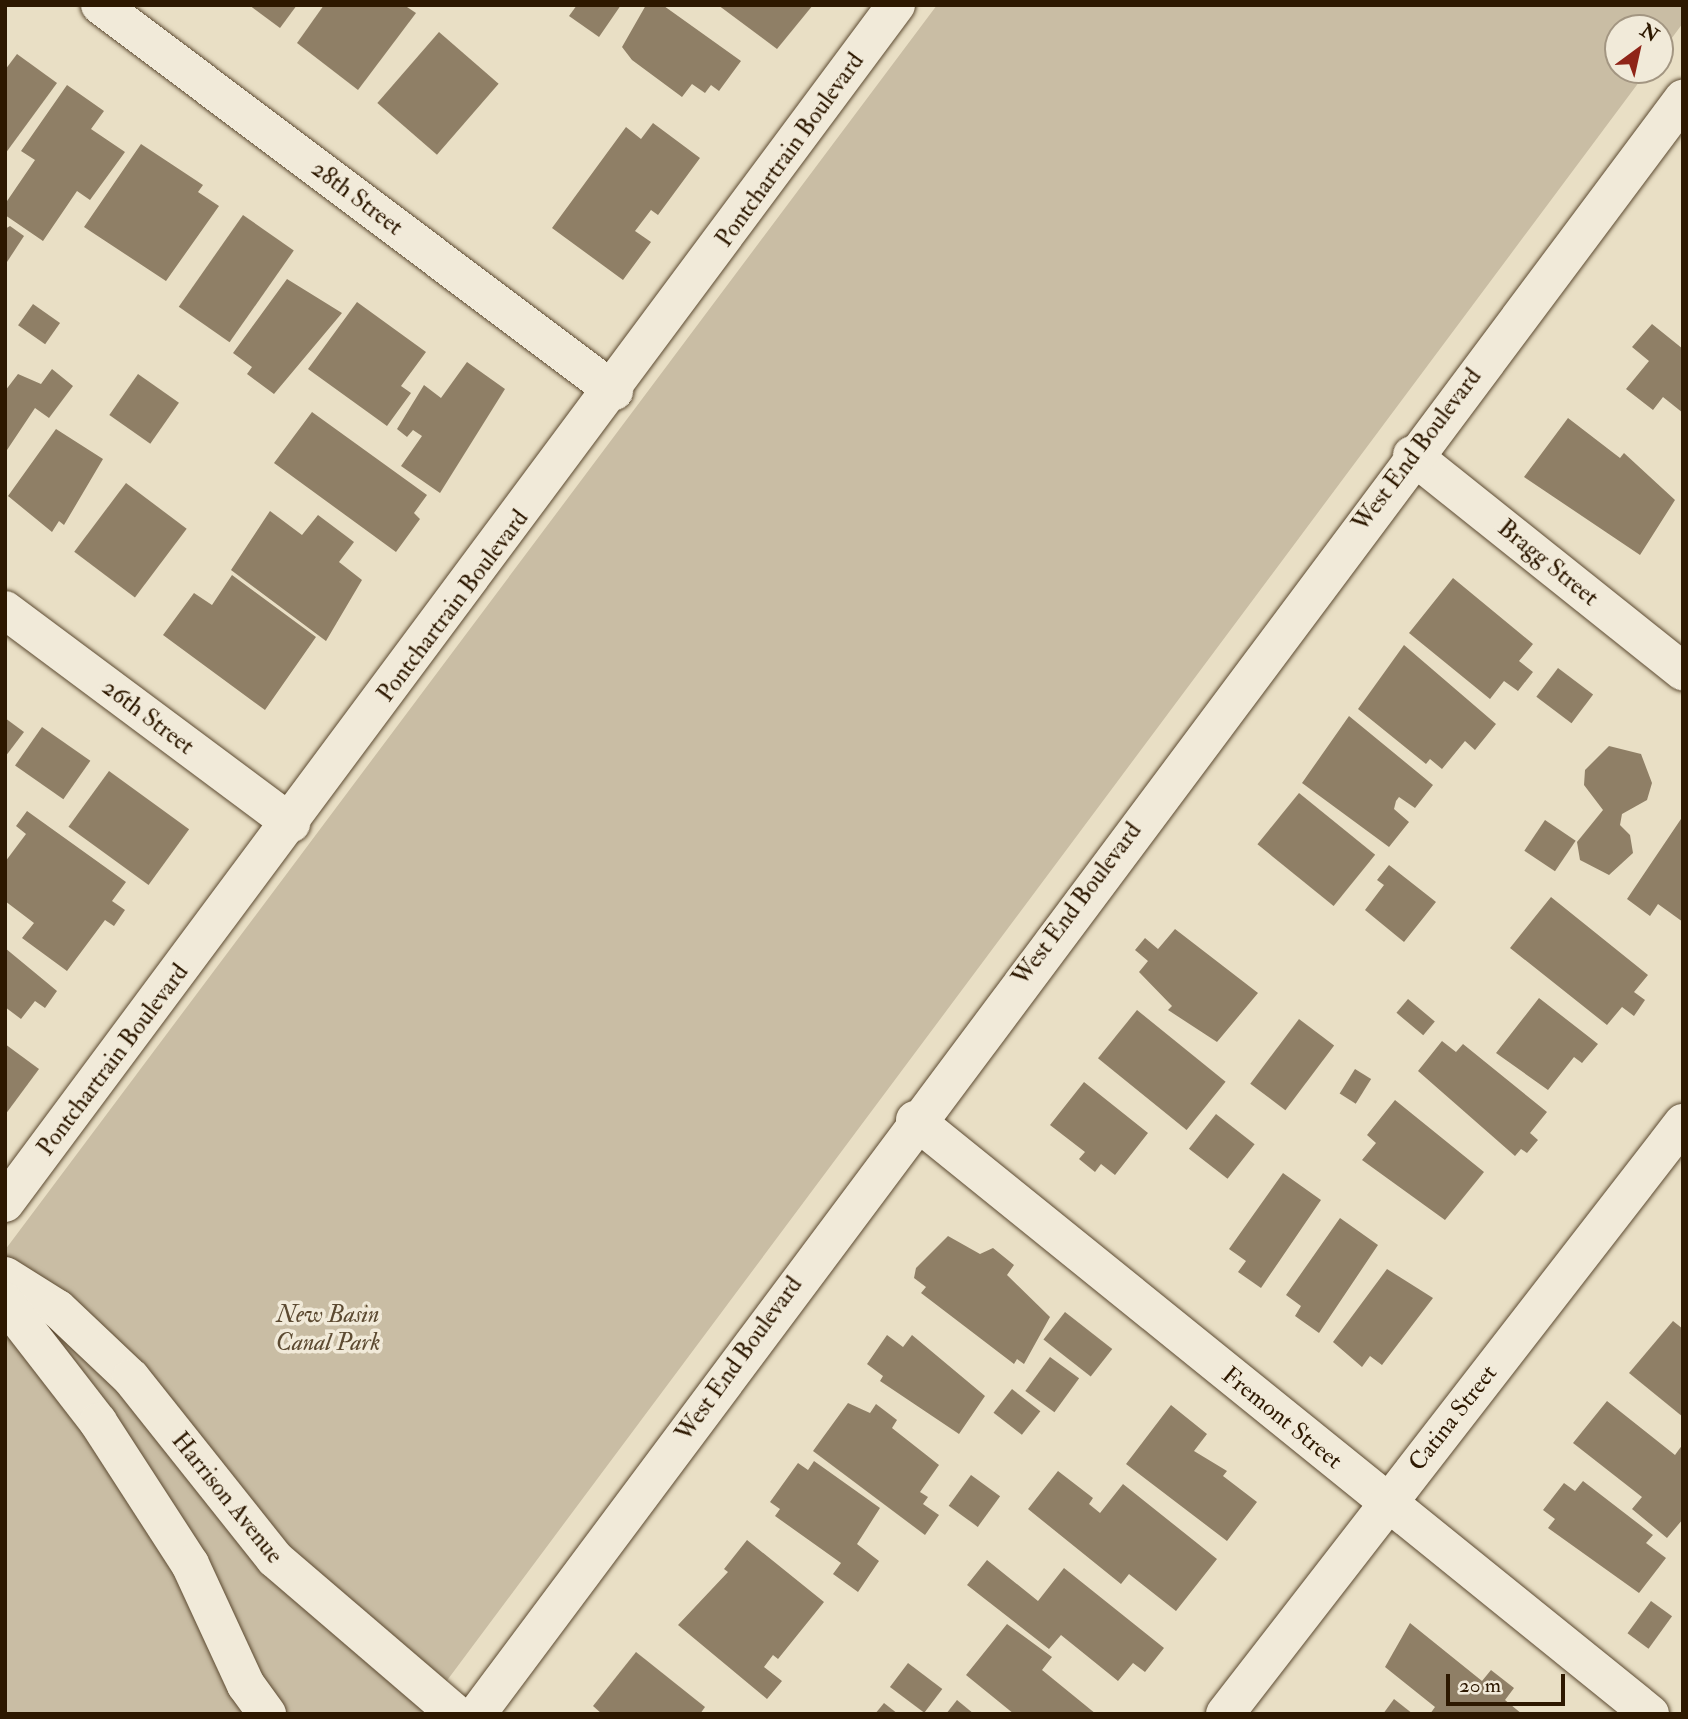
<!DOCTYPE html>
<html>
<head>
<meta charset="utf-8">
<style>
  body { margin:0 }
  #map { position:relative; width:1688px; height:1719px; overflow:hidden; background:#e9dfc5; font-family:"IM FELL Double Pica",serif }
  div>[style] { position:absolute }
  .green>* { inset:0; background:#c9bda4 }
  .building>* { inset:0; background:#8f7f66; transform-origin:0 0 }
  .roads { filter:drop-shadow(0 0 2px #5c4a31) drop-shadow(0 0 2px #5c4a31) }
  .minor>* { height:38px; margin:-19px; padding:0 19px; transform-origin:19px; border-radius:19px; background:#f1ead9 }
  .tertiary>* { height:38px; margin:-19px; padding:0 19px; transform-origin:19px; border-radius:19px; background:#f1ead9 }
  .secondary>* { height:38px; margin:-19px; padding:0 19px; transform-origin:19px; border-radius:19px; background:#f1ead9 }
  span { translate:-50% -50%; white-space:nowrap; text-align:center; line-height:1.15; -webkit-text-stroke:7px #f1ead9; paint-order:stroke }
  .street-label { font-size:24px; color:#2d1800 }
  .park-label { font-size:24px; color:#5c4a31; font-style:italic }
  .frame { position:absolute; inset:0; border:7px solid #2d1800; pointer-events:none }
  .north { position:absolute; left:1604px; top:14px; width:70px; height:70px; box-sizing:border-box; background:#f1ead9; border:2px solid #a39682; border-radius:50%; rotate:33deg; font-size:19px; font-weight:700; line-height:28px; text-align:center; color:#2d1800 }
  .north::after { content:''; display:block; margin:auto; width:24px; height:32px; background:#8f2418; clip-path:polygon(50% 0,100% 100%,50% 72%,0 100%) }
  .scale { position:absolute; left:1446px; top:1674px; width:119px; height:32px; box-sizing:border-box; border:4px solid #2d1800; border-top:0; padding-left:9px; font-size:21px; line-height:24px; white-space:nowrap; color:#2d1800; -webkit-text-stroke:5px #f1ead9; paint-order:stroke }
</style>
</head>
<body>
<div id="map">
  <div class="green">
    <div style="clip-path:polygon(937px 5px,1683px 5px,1683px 23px,1660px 54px,1660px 28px,1618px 28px,1618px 70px,1648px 70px,422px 1714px,5px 1714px,5px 1250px)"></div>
  </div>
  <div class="building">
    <div style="clip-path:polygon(249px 5px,297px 5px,280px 28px)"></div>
    <div style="clip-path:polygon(324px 5px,404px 5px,416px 13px,358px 90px,297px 43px)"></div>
    <div style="clip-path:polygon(577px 5px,621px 5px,599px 37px,569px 16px)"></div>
    <div style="clip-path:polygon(646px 5px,664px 6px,741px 61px,719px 91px,711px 85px,705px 93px,692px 84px,682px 97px,632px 60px,622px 47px)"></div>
    <div style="clip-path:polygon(718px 5px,813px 5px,777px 49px)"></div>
    <div style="left:439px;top:32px;width:79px;height:94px;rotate:41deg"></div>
    <div style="clip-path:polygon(17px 54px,57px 83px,5px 154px,5px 70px)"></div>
    <div style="clip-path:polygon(67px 85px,104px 111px,91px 129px,125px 152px,90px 200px,77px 191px,43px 241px,5px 215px,5px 204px,35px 160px,21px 151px)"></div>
    <div style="clip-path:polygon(653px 123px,700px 158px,658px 215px,651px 210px,635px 231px,651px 242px,623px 280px,552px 228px,626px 127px,641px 139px)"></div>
    <div style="clip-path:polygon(141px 144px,203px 185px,198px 192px,219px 206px,166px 281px,84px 227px)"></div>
    <div style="left:243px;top:215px;width:62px;height:112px;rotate:35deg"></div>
    <div style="clip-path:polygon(10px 226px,24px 236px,7px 262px,5px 229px)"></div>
    <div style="clip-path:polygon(287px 279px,342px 313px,274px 394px,247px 374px,252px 367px,233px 353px)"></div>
    <div style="clip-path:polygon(357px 302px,426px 352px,401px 386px,411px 393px,387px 426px,308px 369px)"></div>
    <div style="left:33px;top:304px;width:33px;height:26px;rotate:35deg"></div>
    <div style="clip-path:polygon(1652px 324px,1683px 349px,1683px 413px,1663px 397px,1653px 410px,1626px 389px,1649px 361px,1632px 347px)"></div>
    <div style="clip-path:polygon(467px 362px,505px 389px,440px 493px,401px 466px,422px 436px,413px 430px,407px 437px,397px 429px,424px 385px,441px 398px)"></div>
    <div style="clip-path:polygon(52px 369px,73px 386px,49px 418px,35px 408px,5px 453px,5px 391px,18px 374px,41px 384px)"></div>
    <div style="left:138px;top:374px;width:50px;height:50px;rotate:35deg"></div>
    <div style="clip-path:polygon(312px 412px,427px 495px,414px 513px,420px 519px,396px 552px,274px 463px)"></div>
    <div style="clip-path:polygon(1568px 418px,1620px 458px,1624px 453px,1675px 500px,1640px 555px,1524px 477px)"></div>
    <div style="clip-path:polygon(56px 429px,103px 459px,64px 525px,59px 521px,52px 532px,8px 496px)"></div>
    <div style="left:126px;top:483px;width:76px;height:86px;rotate:37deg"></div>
    <div style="clip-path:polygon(270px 511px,302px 535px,318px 515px,354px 542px,339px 562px,362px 580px,326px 641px,231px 570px)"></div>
    <div style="clip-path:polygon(232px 575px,316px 637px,265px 710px,163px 635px,194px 593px,212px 605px)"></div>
    <div style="clip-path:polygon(1453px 578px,1533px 644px,1519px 661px,1533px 672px,1518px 691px,1504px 681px,1490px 699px,1409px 633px)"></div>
    <div style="clip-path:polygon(1404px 645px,1496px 724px,1475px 750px,1465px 741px,1442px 769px,1430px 759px,1426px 764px,1358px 709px)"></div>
    <div style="left:1558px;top:668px;width:44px;height:36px;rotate:37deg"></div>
    <div style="clip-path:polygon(1349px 716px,1433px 785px,1415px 808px,1399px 797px,1396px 801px,1394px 809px,1409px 822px,1389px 847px,1302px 783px)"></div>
    <div style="clip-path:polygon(5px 718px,24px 732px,5px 757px)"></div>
    <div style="left:42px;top:727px;width:59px;height:47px;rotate:35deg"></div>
    <div style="clip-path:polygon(1609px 746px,1641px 754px,1652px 783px,1647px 800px,1622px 814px,1620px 825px,1630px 835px,1633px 853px,1609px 875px,1580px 860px,1577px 842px,1603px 810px,1584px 785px,1585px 770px)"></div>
    <div style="left:109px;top:771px;width:99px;height:69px;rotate:36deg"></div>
    <div style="left:1299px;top:793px;width:98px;height:66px;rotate:39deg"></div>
    <div style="clip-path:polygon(27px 811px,126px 882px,112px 901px,125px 910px,114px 926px,105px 920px,67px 971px,22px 938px,34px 923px,5px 901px,5px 862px,26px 834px,16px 826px)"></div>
    <div style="clip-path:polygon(1683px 816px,1683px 922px,1658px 904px,1650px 916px,1627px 899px)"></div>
    <div style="left:1545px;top:820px;width:37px;height:37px;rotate:34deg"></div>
    <div style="clip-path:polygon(1389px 865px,1436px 902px,1404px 942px,1365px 910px,1384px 885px,1377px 880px)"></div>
    <div style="clip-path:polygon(1551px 897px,1648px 975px,1634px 992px,1645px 1000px,1634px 1016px,1622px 1007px,1607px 1025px,1510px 948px)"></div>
    <div style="clip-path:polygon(1175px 929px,1258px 993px,1217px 1042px,1168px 1010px,1172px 1006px,1139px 972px,1148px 961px,1135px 950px,1145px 938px,1158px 949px)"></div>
    <div style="clip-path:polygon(5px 948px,57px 991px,45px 1008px,35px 1001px,21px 1019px,5px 1007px)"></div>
    <div style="clip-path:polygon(1539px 998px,1598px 1044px,1582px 1063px,1574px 1057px,1548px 1090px,1496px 1053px)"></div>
    <div style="left:1408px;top:999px;width:35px;height:18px;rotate:40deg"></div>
    <div style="left:1137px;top:1010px;width:114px;height:62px;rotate:39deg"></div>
    <div style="left:1299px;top:1019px;width:44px;height:81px;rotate:37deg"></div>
    <div style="clip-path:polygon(1442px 1041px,1456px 1052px,1463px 1044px,1547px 1112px,1530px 1133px,1538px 1140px,1527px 1153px,1521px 1149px,1515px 1156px,1418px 1071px)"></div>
    <div style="clip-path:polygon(5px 1044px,39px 1069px,5px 1115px)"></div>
    <div style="left:1355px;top:1069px;width:19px;height:29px;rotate:32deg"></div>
    <div style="clip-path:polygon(1084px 1082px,1148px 1133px,1115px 1175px,1101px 1164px,1095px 1172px,1079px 1159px,1085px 1152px,1050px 1125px)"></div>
    <div style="clip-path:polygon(1395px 1100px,1484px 1172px,1445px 1220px,1362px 1160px,1376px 1143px,1367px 1135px)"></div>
    <div style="left:1216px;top:1114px;width:49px;height:44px;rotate:38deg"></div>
    <div style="clip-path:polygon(1283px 1173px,1321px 1200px,1261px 1288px,1238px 1272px,1246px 1261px,1229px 1249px)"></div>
    <div style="clip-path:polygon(1340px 1218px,1378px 1245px,1319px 1333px,1295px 1316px,1301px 1306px,1286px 1295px)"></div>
    <div style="clip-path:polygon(948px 1236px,980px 1254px,993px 1248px,1014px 1265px,1007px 1275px,1050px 1317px,1024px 1364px,1017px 1359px,1014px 1364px,921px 1293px,926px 1287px,914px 1278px,916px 1268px)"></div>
    <div style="clip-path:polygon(1387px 1269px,1433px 1298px,1382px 1365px,1370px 1356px,1362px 1367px,1333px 1342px)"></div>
    <div style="left:1065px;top:1312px;width:60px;height:35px;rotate:38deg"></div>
    <div style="clip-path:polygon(1673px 1321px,1683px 1329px,1683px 1417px,1629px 1373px)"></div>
    <div style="clip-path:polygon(887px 1335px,903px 1347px,912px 1335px,985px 1396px,959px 1434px,880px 1381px,883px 1376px,867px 1364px)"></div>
    <div style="left:1050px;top:1357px;width:36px;height:42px;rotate:36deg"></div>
    <div style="left:1012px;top:1389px;width:36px;height:30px;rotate:38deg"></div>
    <div style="clip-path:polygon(1607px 1401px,1675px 1455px,1683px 1444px,1683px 1519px,1667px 1538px,1632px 1509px,1642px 1497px,1573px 1443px)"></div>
    <div style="clip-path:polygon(848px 1403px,870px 1413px,876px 1404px,897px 1420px,892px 1428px,939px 1465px,920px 1492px,928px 1497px,923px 1504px,939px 1515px,925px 1535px,813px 1451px)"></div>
    <div style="clip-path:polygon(1171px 1405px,1207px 1434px,1194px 1451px,1227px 1471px,1223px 1476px,1257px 1502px,1227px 1541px,1126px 1464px)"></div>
    <div style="clip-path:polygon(814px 1461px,880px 1508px,857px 1544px,879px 1561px,858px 1592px,833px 1574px,841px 1563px,775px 1516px,780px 1509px,770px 1502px,798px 1463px,808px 1470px)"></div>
    <div style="clip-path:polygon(1058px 1471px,1093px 1498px,1089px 1504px,1100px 1513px,1123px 1484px,1217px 1559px,1176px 1611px,1129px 1574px,1121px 1584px,1028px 1509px)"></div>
    <div style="left:971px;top:1475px;width:36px;height:38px;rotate:36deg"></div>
    <div style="clip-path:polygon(1583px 1481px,1653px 1535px,1646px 1543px,1666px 1558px,1639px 1593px,1548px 1528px,1555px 1519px,1543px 1510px,1564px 1483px,1575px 1491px)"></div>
    <div style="clip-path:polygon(747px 1540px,824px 1602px,778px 1659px,773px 1655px,764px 1667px,782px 1681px,767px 1699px,678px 1625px,728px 1572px,724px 1569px)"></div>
    <div style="clip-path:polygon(987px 1560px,1038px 1601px,1064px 1568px,1164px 1648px,1145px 1672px,1133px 1663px,1118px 1681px,1061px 1635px,1049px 1649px,967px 1585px)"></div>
    <div style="left:1651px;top:1601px;width:26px;height:40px;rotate:36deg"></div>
    <div style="clip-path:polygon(1410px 1623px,1482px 1681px,1491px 1670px,1514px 1688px,1505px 1700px,1522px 1714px,1430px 1714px,1435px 1707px,1385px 1667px)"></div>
    <div style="clip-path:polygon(1007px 1624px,1052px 1657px,1042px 1670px,1096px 1714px,1014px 1714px,966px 1675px)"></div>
    <div style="clip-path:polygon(636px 1652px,705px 1707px,700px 1714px,602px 1714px,593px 1706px)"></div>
    <div style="left:908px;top:1663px;width:43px;height:30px;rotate:37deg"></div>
    <div style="clip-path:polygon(1394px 1699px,1413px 1714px,1383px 1714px)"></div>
    <div style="clip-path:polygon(957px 1700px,974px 1714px,946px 1714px)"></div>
    <div style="clip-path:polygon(884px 1703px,898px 1714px,875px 1714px)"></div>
  </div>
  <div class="roads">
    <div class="minor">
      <div style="left:100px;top:5px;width:643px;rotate:36.91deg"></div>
      <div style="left:1412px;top:455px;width:347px;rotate:38.6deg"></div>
      <div style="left:5px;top:610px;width:357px;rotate:36.7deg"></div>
      <div style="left:915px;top:1120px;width:945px;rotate:38.94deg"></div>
      <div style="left:1225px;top:1714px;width:748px;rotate:-52.23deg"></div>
    </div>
    <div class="tertiary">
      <div style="left:5px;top:1276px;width:62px;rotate:31.9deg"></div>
      <div style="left:58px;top:1309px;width:100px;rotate:43.4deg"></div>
      <div style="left:131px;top:1378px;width:231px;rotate:51.5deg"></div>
      <div style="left:275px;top:1559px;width:238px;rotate:40.6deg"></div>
      <div style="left:5px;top:1302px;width:152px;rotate:52.2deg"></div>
      <div style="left:98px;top:1422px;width:169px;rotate:57.1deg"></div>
      <div style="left:190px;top:1564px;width:133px;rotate:65.2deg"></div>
      <div style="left:246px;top:1685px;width:36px;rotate:54deg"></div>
    </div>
    <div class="secondary">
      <div style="left:5px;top:1203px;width:1493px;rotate:-53.36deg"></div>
      <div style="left:477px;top:1714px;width:2016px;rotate:-53.25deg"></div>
    </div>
  </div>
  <div class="street-label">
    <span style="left:790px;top:150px;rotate:-54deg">Pontchartrain Boulevard</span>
    <span style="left:357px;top:198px;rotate:37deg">28th Street</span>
    <span style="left:1417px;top:450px;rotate:-53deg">West End Boulevard</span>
    <span style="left:1548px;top:563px;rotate:39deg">Bragg Street</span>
    <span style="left:453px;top:606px;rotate:-53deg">Pontchartrain Boulevard</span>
    <span style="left:148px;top:717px;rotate:37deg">26th Street</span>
    <span style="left:1077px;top:904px;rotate:-53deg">West End Boulevard</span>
    <span style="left:113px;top:1060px;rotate:-53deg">Pontchartrain Boulevard</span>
    <span style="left:739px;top:1359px;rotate:-54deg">West End Boulevard</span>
    <span style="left:1282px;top:1418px;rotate:39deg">Fremont Street</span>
    <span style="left:1453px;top:1418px;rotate:-52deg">Catina Street</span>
    <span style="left:227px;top:1498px;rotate:51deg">Harrison Avenue</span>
  </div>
  <div class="park-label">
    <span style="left:328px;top:1329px">New Basin<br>Canal Park</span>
  </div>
  <div class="frame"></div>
  <div class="north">N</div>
  <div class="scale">20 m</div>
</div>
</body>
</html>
